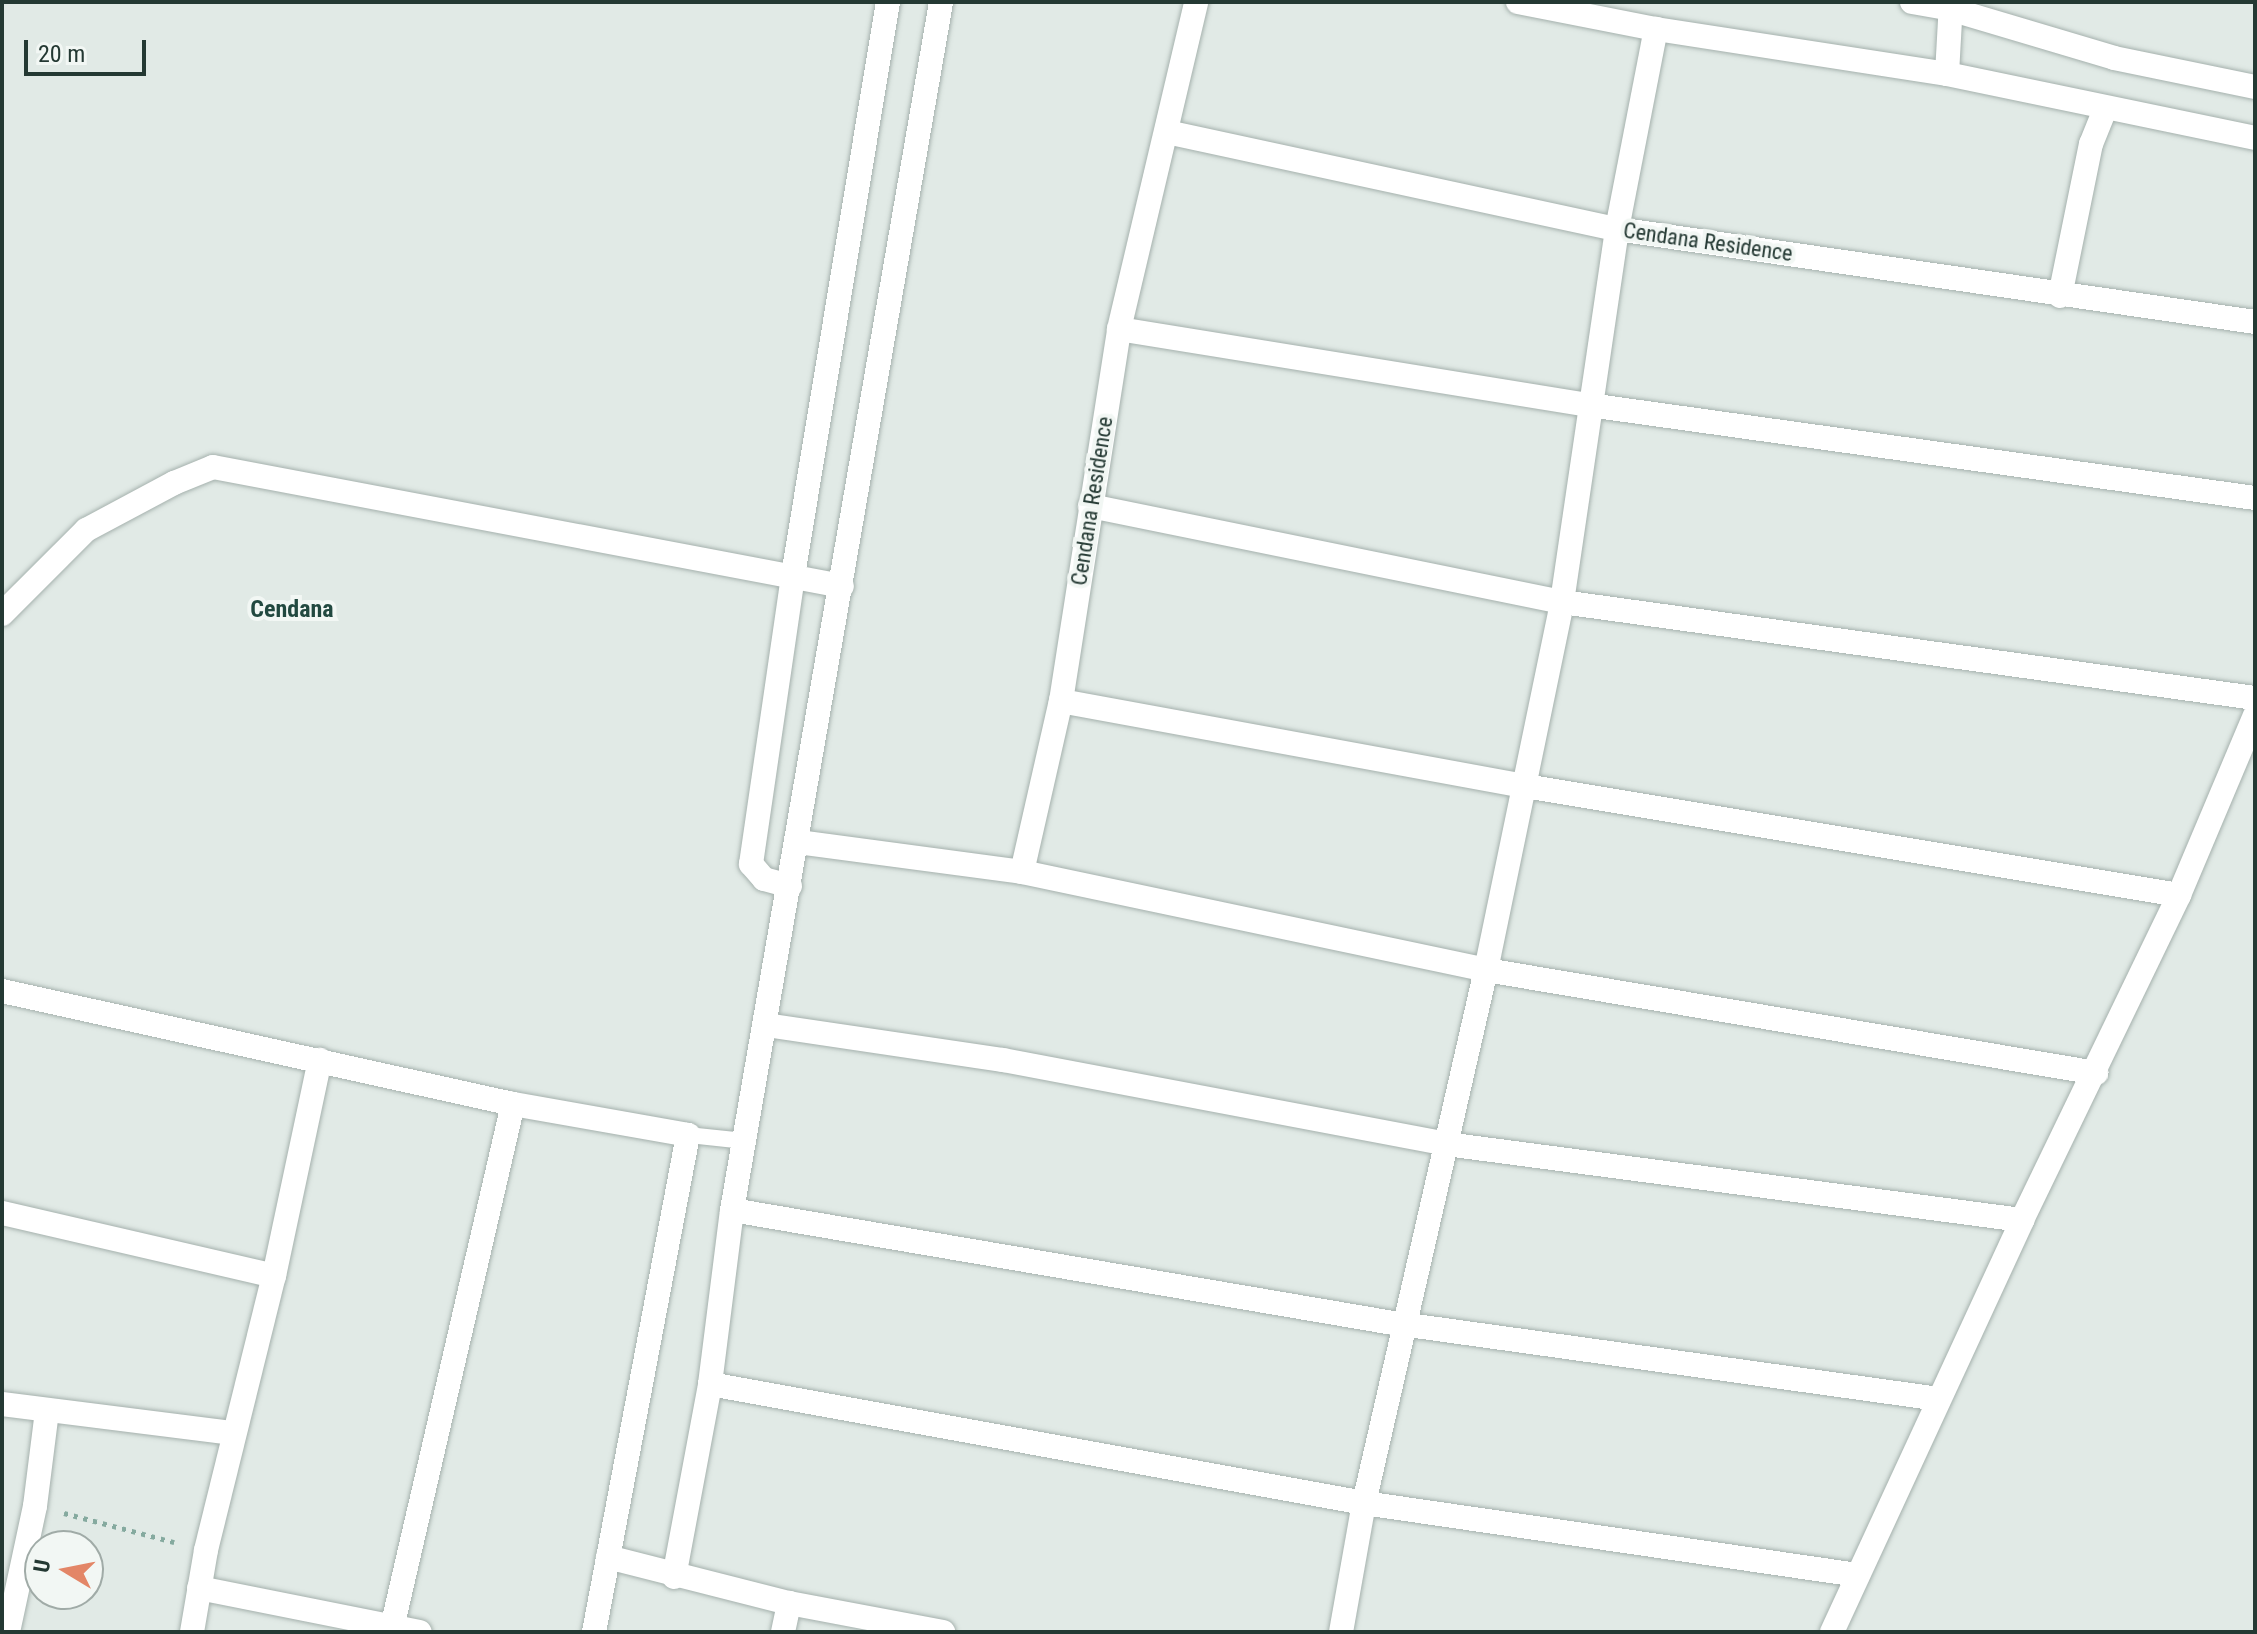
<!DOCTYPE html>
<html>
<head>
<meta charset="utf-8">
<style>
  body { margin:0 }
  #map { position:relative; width:2257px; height:1634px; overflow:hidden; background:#e1eae6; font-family:"Roboto Condensed",sans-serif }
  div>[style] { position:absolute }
  .path>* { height:5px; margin-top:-2.5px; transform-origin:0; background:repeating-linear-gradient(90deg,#85aa9f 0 4px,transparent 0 10px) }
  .roads { filter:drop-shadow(0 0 2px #a5b1ad) drop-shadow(0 0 2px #a5b1ad) }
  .lane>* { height:16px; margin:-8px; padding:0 8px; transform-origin:8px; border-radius:8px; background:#fff }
  .street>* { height:24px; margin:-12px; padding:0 12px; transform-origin:12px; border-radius:12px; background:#fff }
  span { translate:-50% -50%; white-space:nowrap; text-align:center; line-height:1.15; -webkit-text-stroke:8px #f2f7f4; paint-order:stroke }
  .street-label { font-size:22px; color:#243933 }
  .neighbourhood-label { font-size:24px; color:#224940; font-weight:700 }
  .frame { position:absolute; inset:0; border:4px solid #243933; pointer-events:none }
  .north { position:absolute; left:24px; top:1530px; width:80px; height:80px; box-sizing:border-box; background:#f2f7f4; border:2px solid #a0aba7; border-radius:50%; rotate:280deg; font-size:22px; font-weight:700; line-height:32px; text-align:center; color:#243933 }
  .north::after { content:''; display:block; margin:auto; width:28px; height:36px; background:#e38667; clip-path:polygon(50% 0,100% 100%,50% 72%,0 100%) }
  .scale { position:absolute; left:24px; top:40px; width:122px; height:36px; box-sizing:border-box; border:4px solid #243933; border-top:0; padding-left:10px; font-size:24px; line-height:28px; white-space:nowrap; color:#243933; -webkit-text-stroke:6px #f2f7f4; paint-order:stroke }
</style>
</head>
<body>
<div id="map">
  <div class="path">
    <div style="left:64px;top:1513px;width:114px;rotate:14.8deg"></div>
  </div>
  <div class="roads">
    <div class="lane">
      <div style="left:688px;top:1135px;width:56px;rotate:6.1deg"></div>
    </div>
    <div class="street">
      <div style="left:1518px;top:2px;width:141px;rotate:11.1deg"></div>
      <div style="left:1656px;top:29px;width:294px;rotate:8.8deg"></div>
      <div style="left:1947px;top:74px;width:315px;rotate:11.7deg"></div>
      <div style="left:1912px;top:2px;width:39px;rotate:10deg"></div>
      <div style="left:1950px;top:9px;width:171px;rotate:16.6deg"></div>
      <div style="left:2114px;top:58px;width:144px;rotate:11.6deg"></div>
      <div style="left:1947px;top:74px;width:72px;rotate:-86.8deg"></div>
      <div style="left:1167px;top:132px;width:460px;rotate:12.2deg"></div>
      <div style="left:1617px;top:229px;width:645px;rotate:8.29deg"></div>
      <div style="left:2060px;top:296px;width:155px;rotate:-78.5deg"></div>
      <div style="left:2091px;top:144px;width:38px;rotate:-68deg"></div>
      <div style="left:1119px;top:329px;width:476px;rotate:9.2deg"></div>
      <div style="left:1589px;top:405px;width:672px;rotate:7.95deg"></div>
      <div style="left:1090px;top:506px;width:482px;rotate:11.5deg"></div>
      <div style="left:1562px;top:602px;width:700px;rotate:7.89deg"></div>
      <div style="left:2px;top:614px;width:119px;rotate:-45deg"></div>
      <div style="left:86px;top:530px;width:100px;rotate:-28.1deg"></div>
      <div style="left:174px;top:483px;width:42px;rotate:-22.3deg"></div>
      <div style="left:213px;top:467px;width:640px;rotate:10.71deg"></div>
      <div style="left:1061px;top:701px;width:472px;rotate:10.4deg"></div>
      <div style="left:1525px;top:786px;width:663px;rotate:9.46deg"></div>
      <div style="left:798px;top:842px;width:226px;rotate:7.6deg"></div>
      <div style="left:1022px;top:872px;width:474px;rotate:11.9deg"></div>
      <div style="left:1486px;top:970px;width:619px;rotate:9.58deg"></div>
      <div style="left:1022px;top:872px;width:175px;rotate:-77.2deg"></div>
      <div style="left:1061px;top:701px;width:376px;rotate:-81.1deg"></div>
      <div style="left:1119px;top:329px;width:336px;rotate:-76.7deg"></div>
      <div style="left:790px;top:886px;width:27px;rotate:-165deg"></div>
      <div style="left:764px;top:879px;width:20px;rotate:-131deg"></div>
      <div style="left:751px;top:864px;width:292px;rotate:-81.7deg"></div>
      <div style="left:793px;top:575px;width:581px;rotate:-80.59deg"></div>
      <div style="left:2px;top:991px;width:523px;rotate:12.47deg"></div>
      <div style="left:513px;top:1104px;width:178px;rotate:10deg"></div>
      <div style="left:688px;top:1135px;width:506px;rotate:100.71deg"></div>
      <div style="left:766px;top:1025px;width:240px;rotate:8.4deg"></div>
      <div style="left:1003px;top:1060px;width:451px;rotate:10.7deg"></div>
      <div style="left:1446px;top:1144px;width:581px;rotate:7.52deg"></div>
      <div style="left:732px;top:1210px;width:665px;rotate:9.7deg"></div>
      <div style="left:1387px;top:1322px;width:557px;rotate:7.94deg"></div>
      <div style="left:2px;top:1213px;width:279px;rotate:13deg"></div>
      <div style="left:710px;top:1384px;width:665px;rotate:10.31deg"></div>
      <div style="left:1364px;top:1503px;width:499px;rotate:8.3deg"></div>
      <div style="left:2px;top:1404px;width:233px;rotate:7.2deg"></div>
      <div style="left:608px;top:1557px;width:187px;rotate:14.3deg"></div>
      <div style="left:789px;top:1603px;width:157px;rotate:10.7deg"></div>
      <div style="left:674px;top:1577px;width:196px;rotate:-79.4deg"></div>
      <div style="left:710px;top:1384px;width:175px;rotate:-82.8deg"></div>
      <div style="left:732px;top:1210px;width:1226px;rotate:-80.18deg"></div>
      <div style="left:199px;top:1588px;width:225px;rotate:11.3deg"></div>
      <div style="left:8px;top:1632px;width:129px;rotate:-77.9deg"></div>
      <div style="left:35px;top:1506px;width:96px;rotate:-82.8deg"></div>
      <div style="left:192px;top:1632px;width:83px;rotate:-80.3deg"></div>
      <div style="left:206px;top:1550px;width:282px;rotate:-76.1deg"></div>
      <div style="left:274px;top:1276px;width:221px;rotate:-78deg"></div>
      <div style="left:391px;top:1632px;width:542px;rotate:-76.99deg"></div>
      <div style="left:783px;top:1632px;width:30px;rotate:-78deg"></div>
      <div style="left:1341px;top:1632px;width:131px;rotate:-79.9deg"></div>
      <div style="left:1364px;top:1503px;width:547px;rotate:-77.11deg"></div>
      <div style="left:1486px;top:970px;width:376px;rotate:-78.3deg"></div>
      <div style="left:1562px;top:602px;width:377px;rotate:-81.6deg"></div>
      <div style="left:1617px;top:229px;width:204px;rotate:-79deg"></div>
      <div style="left:1832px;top:1632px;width:454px;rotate:-65.2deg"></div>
      <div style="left:2022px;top:1220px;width:361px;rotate:-64.2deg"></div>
      <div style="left:2179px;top:895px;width:195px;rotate:-67.1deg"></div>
    </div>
  </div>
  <div class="street-label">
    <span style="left:1708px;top:242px;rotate:8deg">Cendana Residence</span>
    <span style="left:1092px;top:501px;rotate:-81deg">Cendana Residence</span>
  </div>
  <div class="neighbourhood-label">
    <span style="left:292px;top:610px">Cendana</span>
  </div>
  <div class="frame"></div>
  <div class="north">U</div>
  <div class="scale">20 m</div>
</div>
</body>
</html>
